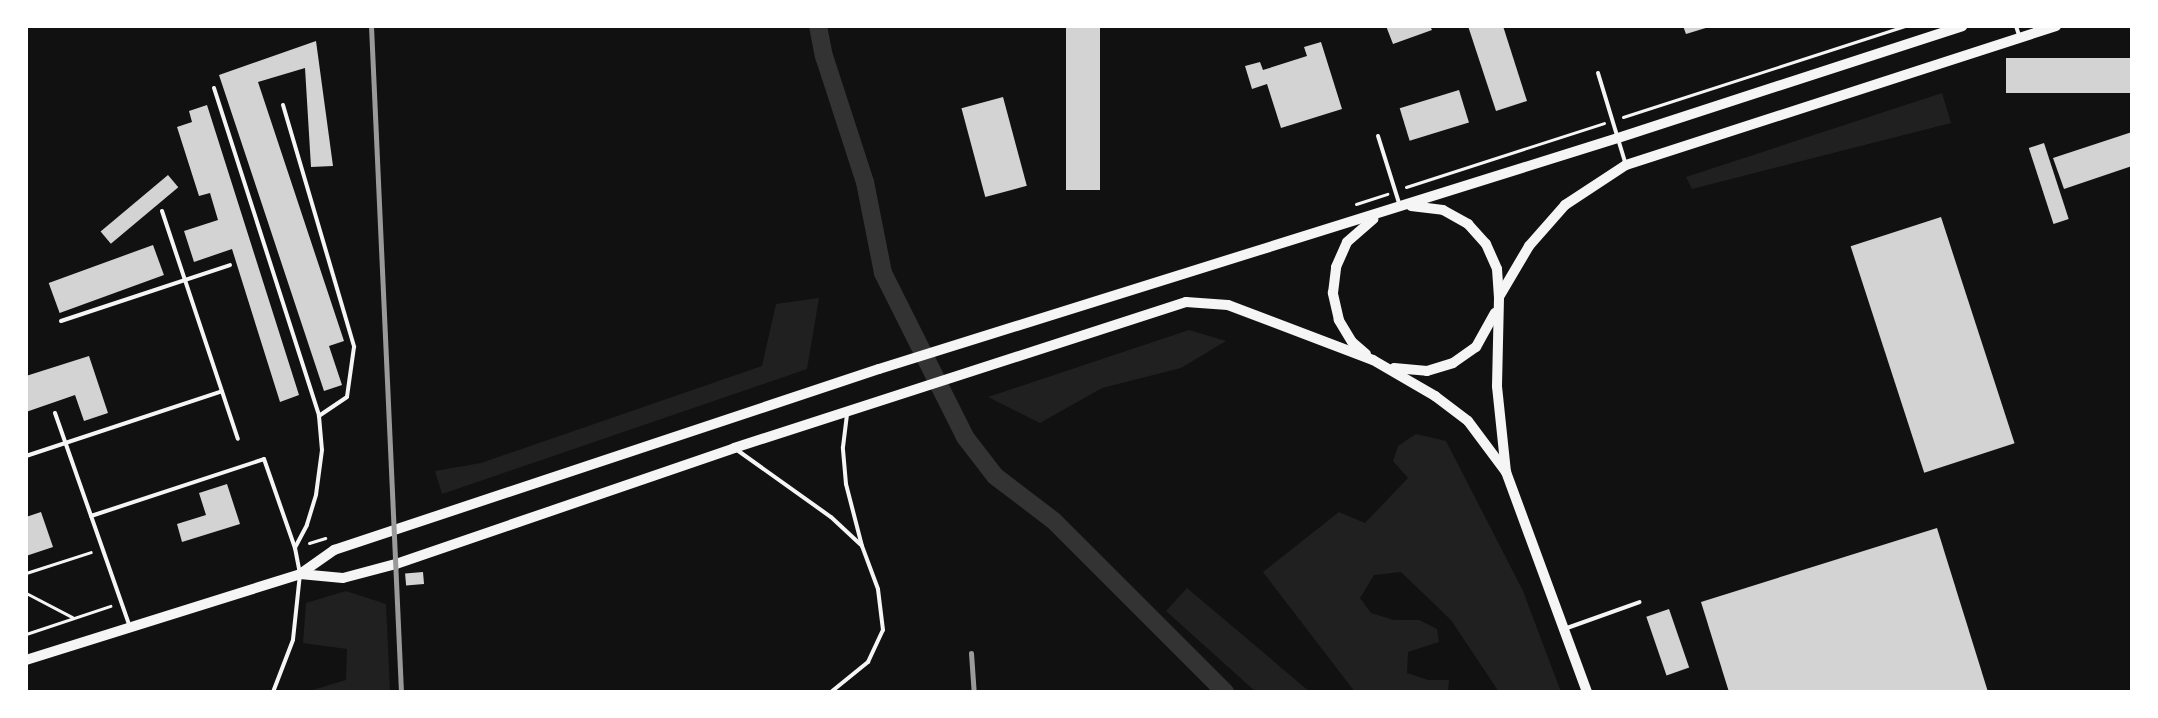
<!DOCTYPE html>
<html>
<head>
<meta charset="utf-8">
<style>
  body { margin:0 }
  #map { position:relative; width:2158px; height:718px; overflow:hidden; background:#111; font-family:Rubik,sans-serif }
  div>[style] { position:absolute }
  .green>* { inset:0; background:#202020 }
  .canal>* { height:18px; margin:-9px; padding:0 9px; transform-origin:9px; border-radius:9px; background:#333 }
  .building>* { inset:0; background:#d3d3d3; transform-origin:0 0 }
  .path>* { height:3px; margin:-1.5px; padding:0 1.5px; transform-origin:1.5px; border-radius:1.5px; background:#f5f5f5 }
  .service>* { height:4px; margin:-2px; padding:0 2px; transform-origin:2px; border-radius:2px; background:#f5f5f5 }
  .tertiary>* { height:10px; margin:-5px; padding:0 5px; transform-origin:5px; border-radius:5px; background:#f5f5f5 }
  .rail>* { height:5px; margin:-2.5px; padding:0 2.5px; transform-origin:2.5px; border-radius:2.5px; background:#9a9a9a }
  span { translate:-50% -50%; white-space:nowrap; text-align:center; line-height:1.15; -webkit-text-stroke:6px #fff; paint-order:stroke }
  .frame { position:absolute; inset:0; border:28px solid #fff; pointer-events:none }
</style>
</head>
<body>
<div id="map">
  <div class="green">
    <div style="clip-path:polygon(1942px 93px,1951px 123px,1692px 189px,1686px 177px)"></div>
    <div style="clip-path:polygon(819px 298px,807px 369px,442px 494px,435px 471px,481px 463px,762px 366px,776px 304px)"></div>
    <div style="clip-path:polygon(1189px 330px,1226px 341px,1181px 368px,1102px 388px,1040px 423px,988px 397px)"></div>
    <div style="clip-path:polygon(1416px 434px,1446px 441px,1523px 591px,1561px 692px,1499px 692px,1451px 620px,1401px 572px,1374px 575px,1360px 598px,1371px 613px,1394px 620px,1419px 620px,1437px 629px,1439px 642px,1408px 652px,1407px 673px,1428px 680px,1449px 680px,1448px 692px,1355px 692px,1263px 572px,1339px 512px,1365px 523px,1408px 478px,1393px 461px,1398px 446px)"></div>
    <div style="clip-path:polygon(1187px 588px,1310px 692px,1256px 692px,1166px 611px)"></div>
    <div style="clip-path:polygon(346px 591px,386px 604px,390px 692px,306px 692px,346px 680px,347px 649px,303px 643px,306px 603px)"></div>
  </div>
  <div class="canal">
    <div style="left:818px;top:26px;width:31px;rotate:79deg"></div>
    <div style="left:824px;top:56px;width:133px;rotate:72deg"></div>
    <div style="left:865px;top:182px;width:93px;rotate:78.8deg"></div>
    <div style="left:883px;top:273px;width:183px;rotate:63.4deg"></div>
    <div style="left:965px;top:437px;width:49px;rotate:52.4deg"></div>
    <div style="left:995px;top:476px;width:74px;rotate:37.3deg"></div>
    <div style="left:1054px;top:521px;width:242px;rotate:45deg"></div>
  </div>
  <div class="building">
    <div style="left:1066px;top:26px;width:34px;height:164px"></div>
    <div style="clip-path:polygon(1386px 26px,1430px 26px,1432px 30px,1393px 44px)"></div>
    <div style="clip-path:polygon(1468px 26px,1503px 26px,1527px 101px,1496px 111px)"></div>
    <div style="clip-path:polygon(1683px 26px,1709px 26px,1709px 27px,1686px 34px)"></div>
    <div style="clip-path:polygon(316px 41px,333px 166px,311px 167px,305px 68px,258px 82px,344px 341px,329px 346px,342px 385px,324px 391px,219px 75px)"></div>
    <div style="clip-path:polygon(1321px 42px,1342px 109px,1281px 128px,1267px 84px,1252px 89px,1245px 66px,1260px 62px,1263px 70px,1307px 56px,1304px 47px)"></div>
    <div style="left:2132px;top:58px;width:35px;height:126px;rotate:90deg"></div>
    <div style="left:1459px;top:90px;width:34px;height:62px;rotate:73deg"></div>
    <div style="left:1003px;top:97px;width:92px;height:43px;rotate:75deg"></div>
    <div style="clip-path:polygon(207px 105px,299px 395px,280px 402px,232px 249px,194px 262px,184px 231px,218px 220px,210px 193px,199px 196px,177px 127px,192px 122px,189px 111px)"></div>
    <div style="clip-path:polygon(2132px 132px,2132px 166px,2064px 189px,2053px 158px)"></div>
    <div style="left:2044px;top:143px;width:80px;height:16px;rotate:72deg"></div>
    <div style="left:168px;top:175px;width:16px;height:88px;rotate:50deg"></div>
    <div style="left:1941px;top:217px;width:238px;height:95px;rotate:72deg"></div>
    <div style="left:153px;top:245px;width:32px;height:111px;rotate:70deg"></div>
    <div style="clip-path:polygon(89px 356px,108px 413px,84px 421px,75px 395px,26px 412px,26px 376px)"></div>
    <div style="clip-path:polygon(227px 484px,240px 524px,182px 542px,177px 524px,206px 515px,199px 493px)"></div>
    <div style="clip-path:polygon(41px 512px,53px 547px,26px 556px,26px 517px)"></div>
    <div style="clip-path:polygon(1937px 528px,1988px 692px,1729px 692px,1701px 602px)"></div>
    <div style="left:423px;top:572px;width:12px;height:18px;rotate:85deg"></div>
    <div style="left:1669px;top:609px;width:62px;height:24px;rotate:71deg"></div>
  </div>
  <div class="path">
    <div style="left:1623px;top:117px;width:296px;rotate:-17.9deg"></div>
    <div style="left:1406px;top:187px;width:208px;rotate:-17.9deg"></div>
    <div style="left:1356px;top:204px;width:33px;rotate:-18deg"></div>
    <div style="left:309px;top:543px;width:17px;rotate:-17deg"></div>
    <div style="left:26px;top:573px;width:68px;rotate:-17.9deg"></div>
    <div style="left:26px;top:593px;width:52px;rotate:27.6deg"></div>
    <div style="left:26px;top:634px;width:89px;rotate:-18.4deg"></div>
  </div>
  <div class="service">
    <div style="left:2016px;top:26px;width:9px;rotate:72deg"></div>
    <div style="left:1598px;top:73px;width:93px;rotate:73.1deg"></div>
    <div style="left:214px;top:88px;width:344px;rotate:72.2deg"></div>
    <div style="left:283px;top:105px;width:252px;rotate:73.6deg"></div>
    <div style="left:354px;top:347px;width:50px;rotate:98deg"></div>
    <div style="left:347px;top:397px;width:34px;rotate:146deg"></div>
    <div style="left:319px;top:416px;width:34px;rotate:85deg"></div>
    <div style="left:322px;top:450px;width:45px;rotate:97.6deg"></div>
    <div style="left:316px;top:495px;width:31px;rotate:107deg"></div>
    <div style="left:307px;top:525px;width:26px;rotate:118deg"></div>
    <div style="left:1378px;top:136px;width:73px;rotate:72.6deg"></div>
    <div style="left:162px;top:211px;width:240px;rotate:71.6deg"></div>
    <div style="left:61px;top:321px;width:178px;rotate:-18.3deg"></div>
    <div style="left:55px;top:413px;width:224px;rotate:70.7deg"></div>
    <div style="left:737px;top:450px;width:115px;rotate:35.5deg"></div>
    <div style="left:831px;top:517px;width:40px;rotate:43deg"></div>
    <div style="left:26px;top:456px;width:206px;rotate:-18.3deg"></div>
    <div style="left:91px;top:516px;width:182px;rotate:-18.2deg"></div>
    <div style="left:264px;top:459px;width:94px;rotate:70.8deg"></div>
    <div style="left:295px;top:548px;width:26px;rotate:79deg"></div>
    <div style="left:300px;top:574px;width:66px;rotate:96.1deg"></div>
    <div style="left:293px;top:640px;width:56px;rotate:111deg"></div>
    <div style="left:1567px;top:628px;width:77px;rotate:-19.6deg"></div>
    <div style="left:831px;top:692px;width:48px;rotate:-39deg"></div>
    <div style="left:868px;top:662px;width:35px;rotate:-65deg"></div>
    <div style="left:883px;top:630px;width:41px;rotate:-97deg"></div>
    <div style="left:878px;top:589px;width:46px;rotate:-110.4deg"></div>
    <div style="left:862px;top:546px;width:64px;rotate:-104.5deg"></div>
    <div style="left:846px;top:484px;width:37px;rotate:-95deg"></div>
    <div style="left:843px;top:447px;width:34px;rotate:-83deg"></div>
  </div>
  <div class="tertiary">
    <div style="left:1411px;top:206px;width:32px;rotate:7deg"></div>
    <div style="left:1443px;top:210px;width:29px;rotate:29deg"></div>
    <div style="left:1468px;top:224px;width:27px;rotate:48deg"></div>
    <div style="left:1486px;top:244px;width:27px;rotate:66deg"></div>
    <div style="left:1497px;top:269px;width:29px;rotate:86deg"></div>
    <div style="left:1366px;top:354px;width:18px;rotate:-139deg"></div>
    <div style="left:1352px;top:342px;width:26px;rotate:-121deg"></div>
    <div style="left:1339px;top:320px;width:28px;rotate:-103deg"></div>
    <div style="left:1333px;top:293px;width:26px;rotate:-83deg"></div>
    <div style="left:1336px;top:267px;width:27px;rotate:-66deg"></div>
    <div style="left:1347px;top:242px;width:35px;rotate:-41deg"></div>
    <div style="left:1394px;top:368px;width:33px;rotate:5deg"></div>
    <div style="left:1427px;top:371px;width:27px;rotate:-17deg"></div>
    <div style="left:1453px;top:363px;width:28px;rotate:-35deg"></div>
    <div style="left:1476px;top:347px;width:39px;rotate:-61deg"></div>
    <div style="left:300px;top:574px;width:43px;rotate:5.3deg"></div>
    <div style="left:343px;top:578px;width:55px;rotate:-14.8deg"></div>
    <div style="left:396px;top:564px;width:357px;rotate:-18.9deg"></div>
    <div style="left:734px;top:448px;width:475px;rotate:-17.9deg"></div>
    <div style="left:1186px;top:302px;width:42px;rotate:4.1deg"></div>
    <div style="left:1228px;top:305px;width:155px;rotate:20.8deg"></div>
    <div style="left:1373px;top:360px;width:72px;rotate:30.1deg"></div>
    <div style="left:1435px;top:396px;width:41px;rotate:37.1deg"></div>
    <div style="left:1468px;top:421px;width:64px;rotate:53.3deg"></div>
    <div style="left:26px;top:660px;width:287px;rotate:-17.4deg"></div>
    <div style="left:300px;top:574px;width:42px;rotate:-35.2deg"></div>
    <div style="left:334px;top:550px;width:574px;rotate:-18.37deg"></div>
    <div style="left:879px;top:369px;width:774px;rotate:-17.36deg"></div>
    <div style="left:1618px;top:138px;width:362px;rotate:-18deg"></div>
    <div style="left:1587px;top:692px;width:234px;rotate:-110.2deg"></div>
    <div style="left:1506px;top:472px;width:86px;rotate:-96deg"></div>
    <div style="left:1497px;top:386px;width:89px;rotate:-88.7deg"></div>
    <div style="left:1499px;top:297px;width:59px;rotate:-59.5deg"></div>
    <div style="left:1529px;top:246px;width:55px;rotate:-48.7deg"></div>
    <div style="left:1565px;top:205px;width:73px;rotate:-33.3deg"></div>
    <div style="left:1626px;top:165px;width:452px;rotate:-17.9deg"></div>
  </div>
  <div class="rail">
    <div style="left:371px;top:26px;width:667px;rotate:87.42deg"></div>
    <div style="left:971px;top:653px;width:39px;rotate:86deg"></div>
  </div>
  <div class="frame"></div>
</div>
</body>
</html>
